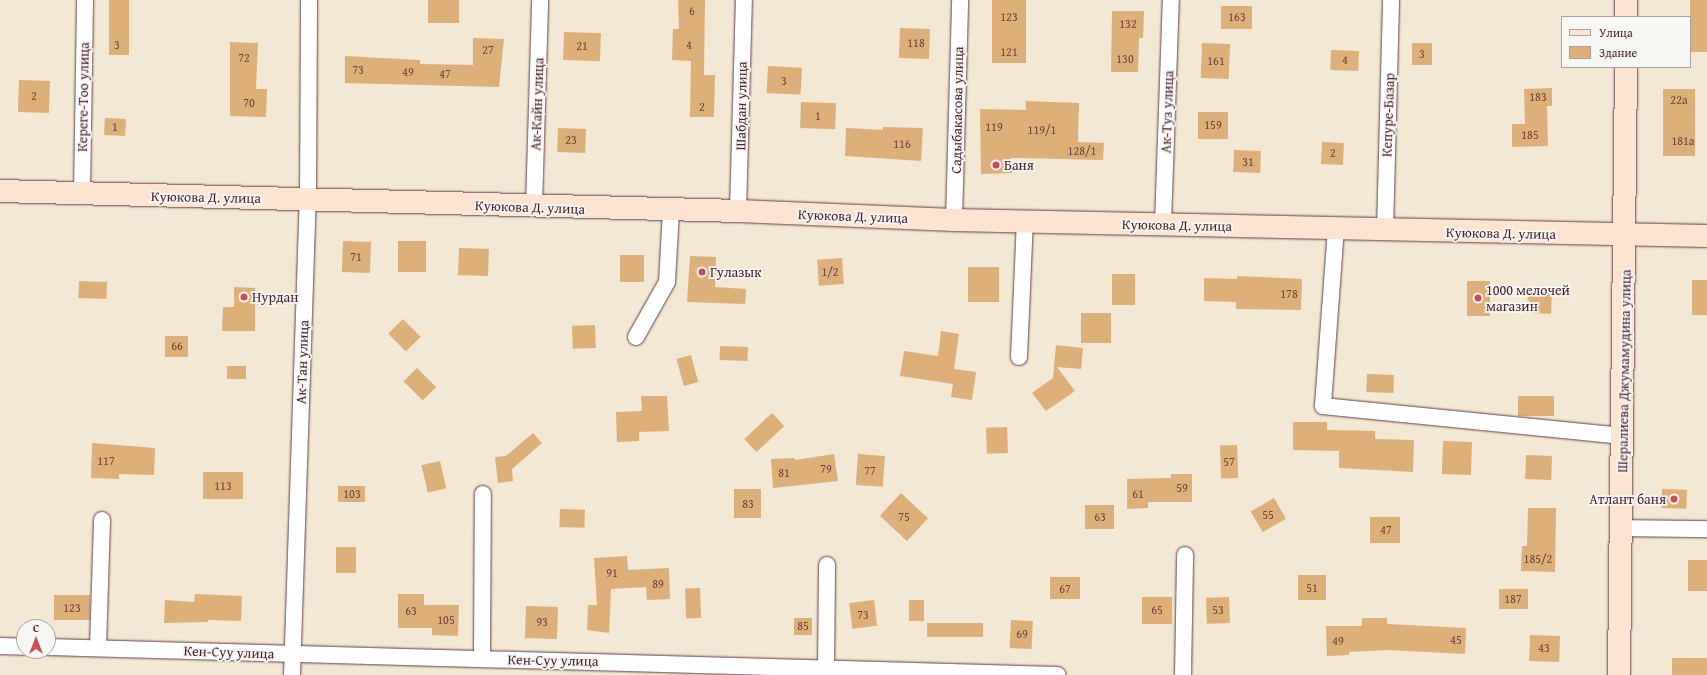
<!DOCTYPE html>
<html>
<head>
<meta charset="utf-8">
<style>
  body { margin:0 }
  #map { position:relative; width:1707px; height:675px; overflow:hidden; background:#f2e8d4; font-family:"Gentium Book Plus",serif }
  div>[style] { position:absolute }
  .building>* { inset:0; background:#dcb078; transform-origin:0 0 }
  .roads { filter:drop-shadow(0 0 1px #633d44) drop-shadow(0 0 1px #633d44) }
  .street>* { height:16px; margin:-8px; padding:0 8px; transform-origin:8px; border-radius:8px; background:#fff }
  .secondary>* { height:22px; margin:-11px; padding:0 11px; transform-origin:11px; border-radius:11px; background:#fde4d0 }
  .dots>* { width:11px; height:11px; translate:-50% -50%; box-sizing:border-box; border:2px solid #f6f6f2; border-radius:50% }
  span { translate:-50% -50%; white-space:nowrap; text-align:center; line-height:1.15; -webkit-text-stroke:3.5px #f6f6f2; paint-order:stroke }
  .number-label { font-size:12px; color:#6e433e }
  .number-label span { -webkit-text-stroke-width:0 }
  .street-label { font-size:14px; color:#4a1f2b }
  .poi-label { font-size:14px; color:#4a1f2b }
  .left { translate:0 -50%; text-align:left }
  .right { translate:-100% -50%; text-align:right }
  .legend { position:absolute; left:1561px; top:16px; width:130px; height:52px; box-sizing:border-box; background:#f6f6f2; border:1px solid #b1a0a2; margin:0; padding:5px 7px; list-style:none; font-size:12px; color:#4a1f2b }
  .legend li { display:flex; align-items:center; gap:8px; height:20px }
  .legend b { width:20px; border:1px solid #b1a0a2 }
  .north { position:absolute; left:16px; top:619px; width:40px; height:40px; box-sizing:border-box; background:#f6f6f2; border:1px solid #b1a0a2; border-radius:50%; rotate:0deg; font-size:11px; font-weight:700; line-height:16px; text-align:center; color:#4a1f2b }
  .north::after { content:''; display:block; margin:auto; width:14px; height:18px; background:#d1495b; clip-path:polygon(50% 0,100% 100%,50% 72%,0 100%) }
</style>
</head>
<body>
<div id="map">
  <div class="building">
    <div style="left:109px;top:0;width:20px;height:55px"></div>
    <div style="left:428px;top:0;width:31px;height:23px"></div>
    <div style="clip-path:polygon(678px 0,705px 0,704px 75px,715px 75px,714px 117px,690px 117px,691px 61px,672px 60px,673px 29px,679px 29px)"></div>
    <div style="left:992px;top:0;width:34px;height:63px"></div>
    <div style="left:1690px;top:0;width:17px;height:52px"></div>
    <div style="left:1221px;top:6px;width:31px;height:23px"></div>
    <div style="clip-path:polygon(1112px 11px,1144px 11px,1143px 38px,1139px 38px,1138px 72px,1111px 72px)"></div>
    <div style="left:900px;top:28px;width:30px;height:30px;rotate:2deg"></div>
    <div style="left:564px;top:32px;width:37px;height:28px;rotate:2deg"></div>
    <div style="clip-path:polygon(473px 38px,504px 39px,499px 87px,345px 83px,345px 56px,420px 60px,420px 64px,473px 65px)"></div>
    <div style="clip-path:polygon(230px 42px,258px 43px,256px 89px,267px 89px,266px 117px,230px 116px)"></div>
    <div style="left:1202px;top:43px;width:28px;height:35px;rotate:2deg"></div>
    <div style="left:1412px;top:43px;width:20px;height:22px"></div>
    <div style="left:1331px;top:50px;width:28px;height:20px;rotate:2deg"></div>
    <div style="left:768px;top:66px;width:34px;height:27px;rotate:3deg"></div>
    <div style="left:19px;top:80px;width:31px;height:32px;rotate:2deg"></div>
    <div style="clip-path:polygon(1552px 88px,1552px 106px,1547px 106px,1548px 146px,1512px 147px,1512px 124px,1525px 124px,1524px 89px)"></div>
    <div style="left:1663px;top:89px;width:32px;height:67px"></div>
    <div style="clip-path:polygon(1026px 101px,1079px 103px,1078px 142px,1104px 143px,1103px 160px,1011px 158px,1012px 173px,981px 174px,980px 109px,1026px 110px)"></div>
    <div style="left:801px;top:102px;width:35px;height:26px;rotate:2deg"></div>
    <div style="left:1198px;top:112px;width:30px;height:27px"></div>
    <div style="left:105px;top:118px;width:21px;height:17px;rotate:3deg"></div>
    <div style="clip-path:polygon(883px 127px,923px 128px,921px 161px,845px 156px,846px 128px,883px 130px)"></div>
    <div style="left:558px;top:128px;width:28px;height:24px;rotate:2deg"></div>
    <div style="left:1322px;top:142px;width:22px;height:22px;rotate:3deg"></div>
    <div style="left:1234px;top:150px;width:27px;height:22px;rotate:2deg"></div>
    <div style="left:343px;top:241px;width:28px;height:31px;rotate:2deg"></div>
    <div style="left:398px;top:241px;width:28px;height:31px"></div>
    <div style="left:459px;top:248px;width:30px;height:27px;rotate:2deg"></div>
    <div style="left:620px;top:255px;width:24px;height:27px"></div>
    <div style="clip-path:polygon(690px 256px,716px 257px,715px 287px,746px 289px,745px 304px,687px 302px)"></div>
    <div style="left:842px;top:258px;width:26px;height:25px;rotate:86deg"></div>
    <div style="left:968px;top:267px;width:31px;height:35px"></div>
    <div style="left:1112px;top:274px;width:23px;height:31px"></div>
    <div style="clip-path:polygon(1237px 276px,1302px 279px,1301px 310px,1236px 309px,1236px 302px,1204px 301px,1204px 278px,1237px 279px)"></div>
    <div style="left:1692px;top:280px;width:15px;height:35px"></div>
    <div style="left:79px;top:281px;width:28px;height:17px;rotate:2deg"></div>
    <div style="left:1467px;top:281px;width:23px;height:35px"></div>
    <div style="clip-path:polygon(234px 287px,255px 288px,255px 331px,222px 331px,223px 307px,234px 307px)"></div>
    <div style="left:1528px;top:287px;width:24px;height:26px;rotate:2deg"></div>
    <div style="left:1081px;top:313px;width:30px;height:30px"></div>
    <div style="left:403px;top:319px;width:25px;height:21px;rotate:45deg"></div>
    <div style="left:595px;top:325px;width:23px;height:23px;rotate:88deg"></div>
    <div style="clip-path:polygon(941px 331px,959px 334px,954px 369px,976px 372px,972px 400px,951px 397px,953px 384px,900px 376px,904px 351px,938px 356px)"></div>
    <div style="left:165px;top:336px;width:23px;height:21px"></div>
    <div style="clip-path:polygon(1056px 345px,1083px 348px,1081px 369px,1057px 367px,1075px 391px,1046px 411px,1032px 393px,1053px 378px)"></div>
    <div style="left:720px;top:346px;width:28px;height:14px;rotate:2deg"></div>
    <div style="left:691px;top:355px;width:28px;height:15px;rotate:75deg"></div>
    <div style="left:227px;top:366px;width:19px;height:13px"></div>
    <div style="left:417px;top:368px;width:27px;height:19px;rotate:45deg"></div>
    <div style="left:1367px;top:374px;width:27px;height:18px;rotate:2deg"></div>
    <div style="clip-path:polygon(641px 396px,667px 396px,669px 431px,639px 432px,639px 441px,617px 442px,616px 412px,642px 411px)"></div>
    <div style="left:1518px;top:396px;width:36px;height:20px"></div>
    <div style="left:772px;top:413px;width:18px;height:38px;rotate:47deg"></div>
    <div style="clip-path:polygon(1293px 422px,1327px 422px,1327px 430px,1375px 431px,1375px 439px,1414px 440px,1413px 472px,1339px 468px,1339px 451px,1293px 450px)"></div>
    <div style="left:1007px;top:427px;width:26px;height:21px;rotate:88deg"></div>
    <div style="clip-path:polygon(533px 433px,542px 443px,512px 469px,513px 481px,498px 483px,495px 457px,506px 456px)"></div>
    <div style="left:1443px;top:441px;width:29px;height:33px;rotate:2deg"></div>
    <div style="clip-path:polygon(92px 443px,155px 448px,154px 475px,119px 474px,119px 479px,91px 478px)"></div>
    <div style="left:1237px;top:445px;width:33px;height:17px;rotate:88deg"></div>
    <div style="clip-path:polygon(834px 454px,838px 481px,773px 488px,771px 459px,795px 458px,795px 460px)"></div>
    <div style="left:858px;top:454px;width:27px;height:31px;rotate:4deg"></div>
    <div style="left:1526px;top:455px;width:26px;height:24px;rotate:2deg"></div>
    <div style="left:440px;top:461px;width:28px;height:19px;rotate:77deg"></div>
    <div style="left:203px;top:472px;width:40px;height:27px"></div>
    <div style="clip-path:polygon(1171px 474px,1192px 474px,1192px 502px,1148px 502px,1148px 508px,1127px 509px,1127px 479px,1171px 478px)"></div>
    <div style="left:338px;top:486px;width:27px;height:16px"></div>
    <div style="left:734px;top:489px;width:27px;height:29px"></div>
    <div style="left:1662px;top:489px;width:25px;height:19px;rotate:2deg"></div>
    <div style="left:901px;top:493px;width:37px;height:31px;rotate:43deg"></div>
    <div style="left:1274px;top:498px;width:24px;height:27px;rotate:60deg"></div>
    <div style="left:1085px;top:505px;width:29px;height:24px"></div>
    <div style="clip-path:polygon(1528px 508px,1556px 508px,1555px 572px,1521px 571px,1522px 546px,1527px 546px)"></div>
    <div style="left:560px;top:509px;width:25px;height:18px;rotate:2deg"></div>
    <div style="left:1370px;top:517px;width:30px;height:26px"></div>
    <div style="left:336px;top:547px;width:20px;height:26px"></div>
    <div style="clip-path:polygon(627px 556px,628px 570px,669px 568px,670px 599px,647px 600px,646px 587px,611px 589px,609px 633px,587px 630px,588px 605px,597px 605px,594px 558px)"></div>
    <div style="left:1688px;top:560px;width:19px;height:31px"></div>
    <div style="left:1298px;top:575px;width:28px;height:25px"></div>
    <div style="left:1080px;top:577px;width:22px;height:30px;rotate:90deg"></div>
    <div style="left:700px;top:588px;width:30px;height:15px;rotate:88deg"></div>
    <div style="left:1499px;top:589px;width:29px;height:20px"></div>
    <div style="clip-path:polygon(195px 594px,242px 596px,241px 621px,208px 620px,208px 622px,164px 623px,165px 600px,194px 602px)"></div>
    <div style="clip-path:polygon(398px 594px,424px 594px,424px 605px,459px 605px,458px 636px,432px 635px,432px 628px,398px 628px)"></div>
    <div style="left:54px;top:595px;width:36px;height:25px"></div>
    <div style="left:1142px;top:597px;width:30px;height:27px"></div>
    <div style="left:1229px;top:597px;width:26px;height:23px;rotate:88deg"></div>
    <div style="left:874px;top:600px;width:26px;height:25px;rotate:83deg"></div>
    <div style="left:909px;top:600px;width:15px;height:21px"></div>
    <div style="left:526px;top:606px;width:32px;height:32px;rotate:2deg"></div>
    <div style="left:794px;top:618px;width:18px;height:17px"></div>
    <div style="clip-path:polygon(1362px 618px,1387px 618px,1387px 624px,1466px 628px,1465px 654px,1387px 650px,1349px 652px,1349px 655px,1327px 656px,1326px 626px,1362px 626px)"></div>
    <div style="left:1011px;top:620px;width:22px;height:28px;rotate:3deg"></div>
    <div style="left:927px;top:623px;width:56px;height:14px"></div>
    <div style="left:1530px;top:635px;width:30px;height:26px;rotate:2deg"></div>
    <div style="left:1672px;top:658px;width:35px;height:17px"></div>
  </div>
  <div class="roads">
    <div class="street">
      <div style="left:82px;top:194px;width:194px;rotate:-89.1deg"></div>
      <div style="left:534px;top:207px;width:207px;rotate:-88.3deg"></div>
      <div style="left:738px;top:211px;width:211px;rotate:-88.4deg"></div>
      <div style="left:954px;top:220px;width:220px;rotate:-88.4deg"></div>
      <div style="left:1163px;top:224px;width:224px;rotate:-88deg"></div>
      <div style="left:1336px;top:228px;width:178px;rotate:94.2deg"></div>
      <div style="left:1323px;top:406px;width:301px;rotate:5.7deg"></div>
      <div style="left:1385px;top:231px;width:231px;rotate:-88.5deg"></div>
      <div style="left:636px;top:337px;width:63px;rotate:-60.6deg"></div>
      <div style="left:667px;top:282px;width:72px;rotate:-86.8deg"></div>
      <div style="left:1019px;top:357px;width:135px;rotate:-87.5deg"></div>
      <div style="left:1621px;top:528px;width:86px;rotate:0.7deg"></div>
      <div style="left:0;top:646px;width:24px;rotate:2deg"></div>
      <div style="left:48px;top:647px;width:1010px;rotate:1.59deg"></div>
      <div style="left:98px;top:648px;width:128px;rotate:-88.2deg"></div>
      <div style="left:482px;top:659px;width:165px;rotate:-89.7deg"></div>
      <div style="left:826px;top:667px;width:102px;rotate:-89.4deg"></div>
      <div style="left:292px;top:675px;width:476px;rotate:-88.1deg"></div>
      <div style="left:308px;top:199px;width:199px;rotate:-89.7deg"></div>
      <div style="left:1183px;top:675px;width:120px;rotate:-89deg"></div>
    </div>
    <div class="secondary">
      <div style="left:1626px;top:17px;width:17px;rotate:-90deg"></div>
      <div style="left:0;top:191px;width:738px;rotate:1.55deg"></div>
      <div style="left:738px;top:211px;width:216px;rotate:2.4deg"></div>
      <div style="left:954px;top:220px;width:753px;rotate:1.22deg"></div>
      <div style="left:1619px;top:675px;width:608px;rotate:-89.34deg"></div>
    </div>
  </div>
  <div class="dots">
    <div style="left:996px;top:165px;background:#d1495b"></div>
    <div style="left:702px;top:272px;background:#d1495b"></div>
    <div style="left:244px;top:297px;background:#d1495b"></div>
    <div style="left:1478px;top:298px;background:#d1495b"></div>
    <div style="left:1674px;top:499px;background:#d1495b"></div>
  </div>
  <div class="number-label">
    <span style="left:692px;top:11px">6</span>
    <span style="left:1009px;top:17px">123</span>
    <span style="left:1237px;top:17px">163</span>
    <span style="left:1128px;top:24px">132</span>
    <span style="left:916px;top:43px">118</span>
    <span style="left:117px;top:45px">3</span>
    <span style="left:689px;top:45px">4</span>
    <span style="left:582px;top:46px">21</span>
    <span style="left:488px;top:50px">27</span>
    <span style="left:1009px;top:52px">121</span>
    <span style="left:1422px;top:54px">3</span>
    <span style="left:244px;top:58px">72</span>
    <span style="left:1125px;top:59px">130</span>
    <span style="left:1345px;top:60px">4</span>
    <span style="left:1216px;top:61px">161</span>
    <span style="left:358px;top:70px">73</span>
    <span style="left:408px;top:72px">49</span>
    <span style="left:445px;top:74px">47</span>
    <span style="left:784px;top:81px">3</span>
    <span style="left:34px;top:96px">2</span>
    <span style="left:1538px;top:97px">183</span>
    <span style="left:1679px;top:100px">22а</span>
    <span style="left:249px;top:103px">70</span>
    <span style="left:702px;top:107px">2</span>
    <span style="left:818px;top:116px">1</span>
    <span style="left:1213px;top:125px">159</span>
    <span style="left:115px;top:127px">1</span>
    <span style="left:994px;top:127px">119</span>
    <span style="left:1042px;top:130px">119/1</span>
    <span style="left:1530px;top:135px">185</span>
    <span style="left:571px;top:140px">23</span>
    <span style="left:1683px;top:141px">181а</span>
    <span style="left:902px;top:144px">116</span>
    <span style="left:1082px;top:151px">128/1</span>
    <span style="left:1333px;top:153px">2</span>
    <span style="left:1248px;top:162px">31</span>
    <span style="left:356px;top:257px">71</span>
    <span style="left:830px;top:272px">1/2</span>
    <span style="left:1289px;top:294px">178</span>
    <span style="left:177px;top:346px">66</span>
    <span style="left:106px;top:461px">117</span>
    <span style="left:1229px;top:462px">57</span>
    <span style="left:826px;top:469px">79</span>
    <span style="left:870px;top:471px">77</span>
    <span style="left:784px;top:473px">81</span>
    <span style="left:223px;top:486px">113</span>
    <span style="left:1182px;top:488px">59</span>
    <span style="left:352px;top:494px">103</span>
    <span style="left:1138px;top:494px">61</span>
    <span style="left:748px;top:504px">83</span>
    <span style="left:1268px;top:515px">55</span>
    <span style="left:904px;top:517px">75</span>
    <span style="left:1100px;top:517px">63</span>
    <span style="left:1386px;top:530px">47</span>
    <span style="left:1538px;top:559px">185/2</span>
    <span style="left:612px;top:573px">91</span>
    <span style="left:658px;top:584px">89</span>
    <span style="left:1312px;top:588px">51</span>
    <span style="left:1065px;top:589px">67</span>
    <span style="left:1513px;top:599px">187</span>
    <span style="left:72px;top:608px">123</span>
    <span style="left:1157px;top:610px">65</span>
    <span style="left:1218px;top:610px">53</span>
    <span style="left:411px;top:611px">63</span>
    <span style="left:863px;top:615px">73</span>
    <span style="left:446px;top:620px">105</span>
    <span style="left:542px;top:622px">93</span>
    <span style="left:803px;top:626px">85</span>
    <span style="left:1022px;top:634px">69</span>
    <span style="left:1456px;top:640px">45</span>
    <span style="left:1338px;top:641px">49</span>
    <span style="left:1544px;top:648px">43</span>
  </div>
  <div class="street-label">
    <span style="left:83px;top:97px;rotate:-89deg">Кереге-Тоо улица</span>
    <span style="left:537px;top:104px;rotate:-88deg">Ак-Кайн улица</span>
    <span style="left:741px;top:106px;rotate:-89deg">Шабдан улица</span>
    <span style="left:957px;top:110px;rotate:-89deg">Садыбакасова улица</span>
    <span style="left:1167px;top:112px;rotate:-88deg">Ак-Туз улица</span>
    <span style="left:1388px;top:115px;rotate:-88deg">Кепуре-Базар</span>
    <span style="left:206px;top:197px;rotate:1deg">Куюкова Д. улица</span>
    <span style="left:530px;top:207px;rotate:2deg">Куюкова Д. улица</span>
    <span style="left:853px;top:216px;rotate:2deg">Куюкова Д. улица</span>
    <span style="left:1177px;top:225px;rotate:1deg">Куюкова Д. улица</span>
    <span style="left:1501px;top:233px;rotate:1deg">Куюкова Д. улица</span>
    <span style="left:302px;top:362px;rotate:-88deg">Ак-Тан улица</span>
    <span style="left:1624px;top:371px;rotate:-89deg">Шералиева Джумамудина улица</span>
    <span style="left:229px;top:652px;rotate:2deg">Кен-Суу улица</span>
    <span style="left:553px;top:660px;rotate:1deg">Кен-Суу улица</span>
  </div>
  <div class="poi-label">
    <span class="left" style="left:1004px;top:165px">Баня</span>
    <span class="left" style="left:710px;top:272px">Гулазык</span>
    <span class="left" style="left:1486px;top:298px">1000 мелочей<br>магазин</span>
    <span class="left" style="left:252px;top:297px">Нурдан</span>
    <span class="right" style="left:1666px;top:499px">Атлант баня</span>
  </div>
  <ul class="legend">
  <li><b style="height:5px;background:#fde4d0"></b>Улица</li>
  <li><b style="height:11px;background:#dcb078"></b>Здание</li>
  </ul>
  <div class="north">С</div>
</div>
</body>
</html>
